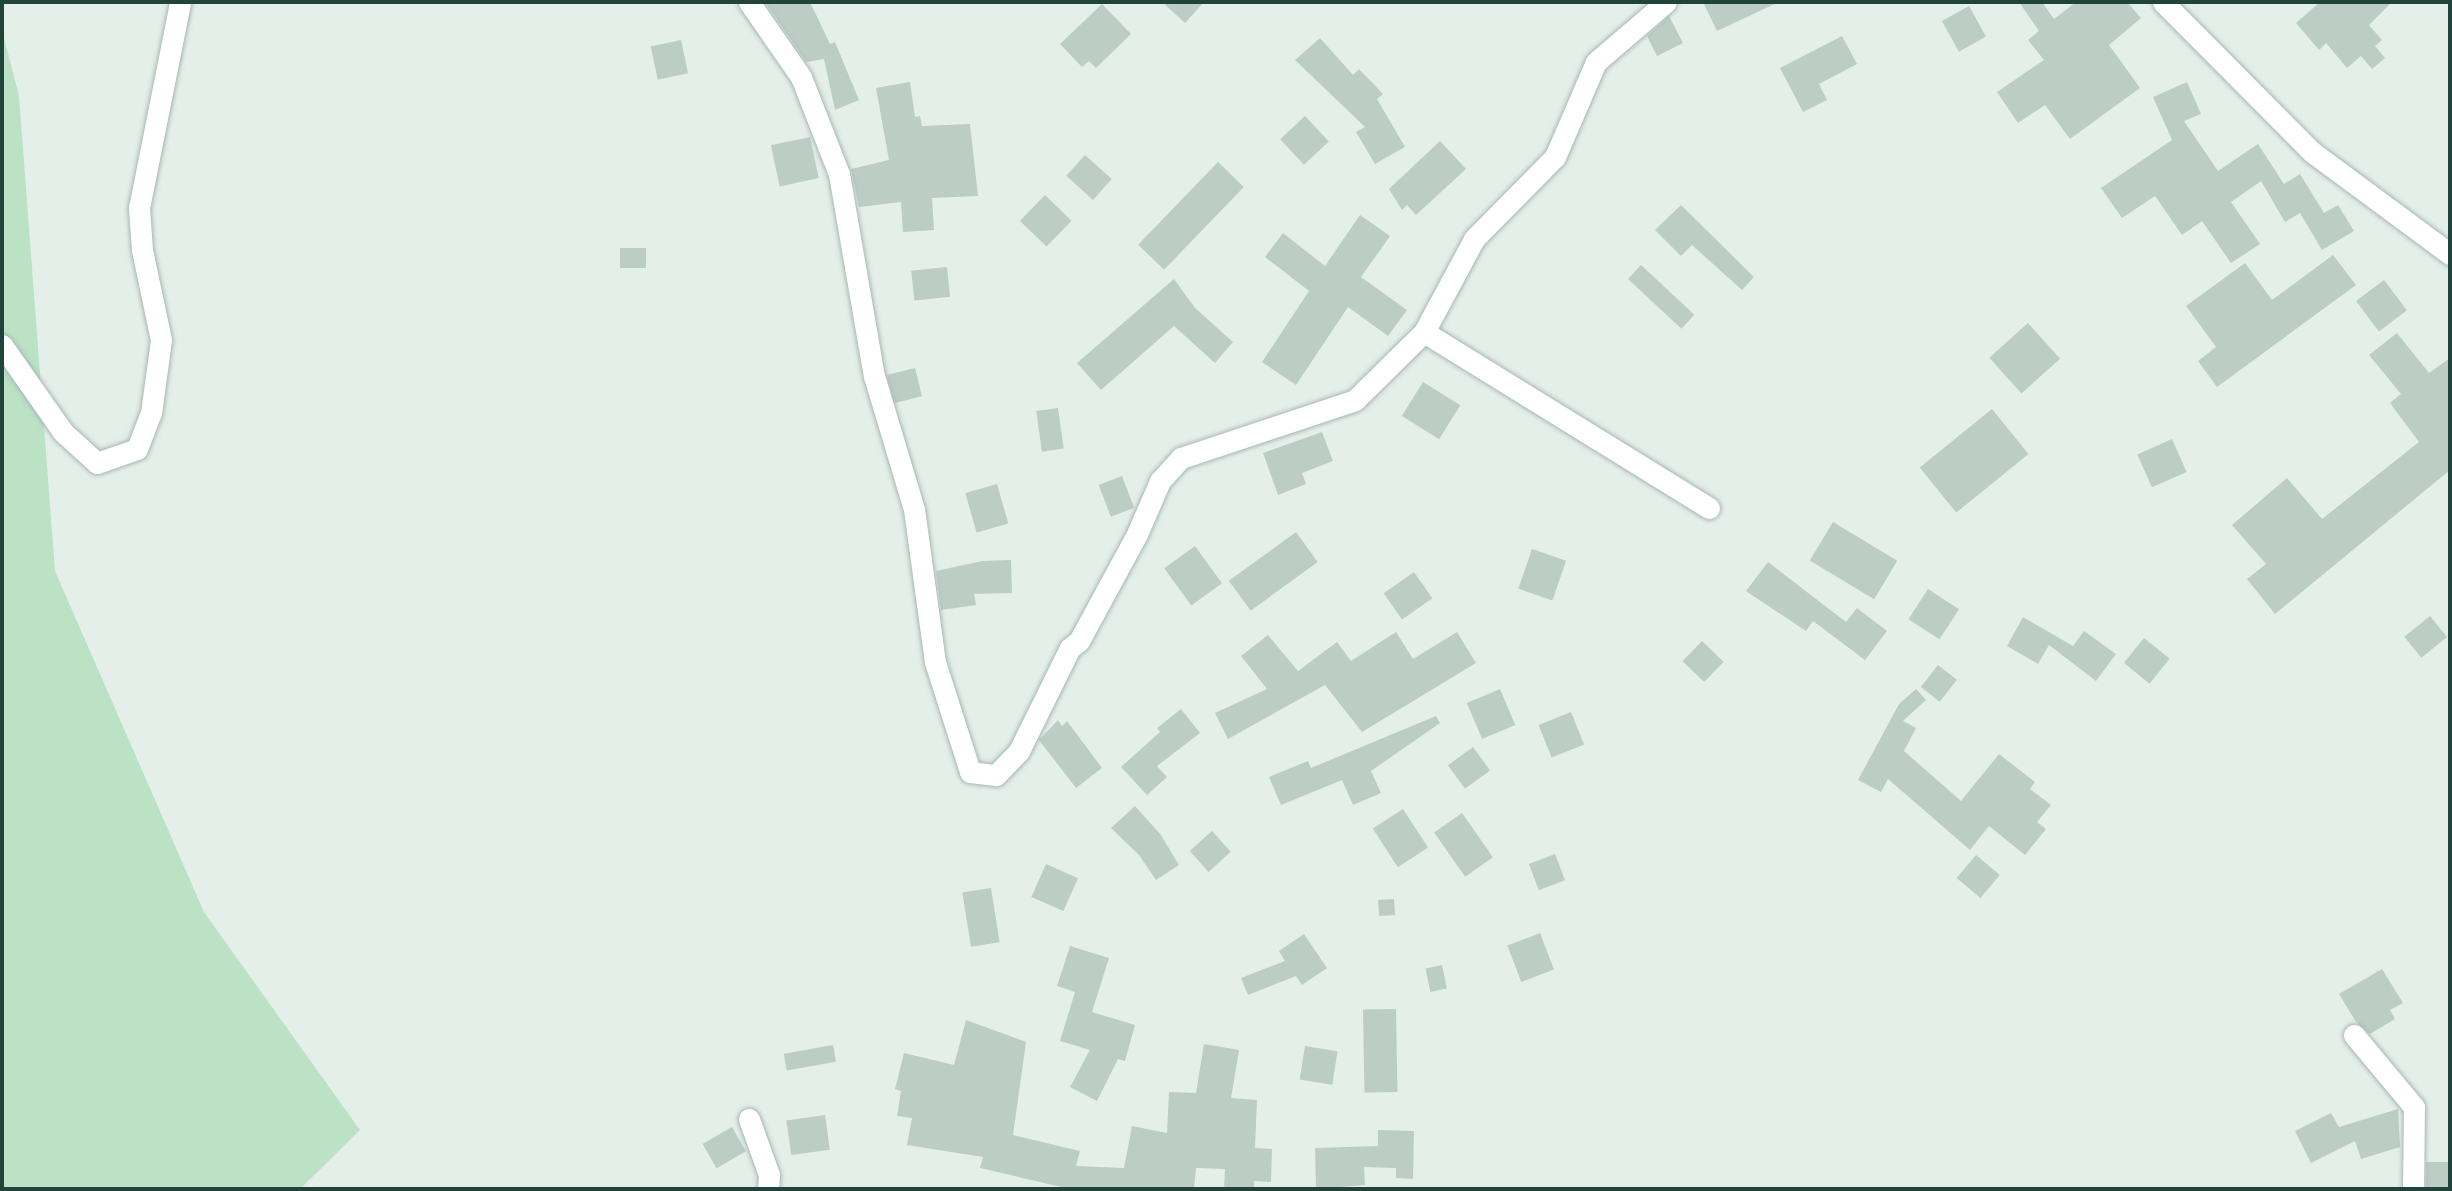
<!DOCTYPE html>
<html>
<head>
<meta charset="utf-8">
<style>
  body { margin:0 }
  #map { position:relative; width:2452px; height:1191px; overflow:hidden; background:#e4efea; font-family:Overpass,sans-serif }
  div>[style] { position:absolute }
  .green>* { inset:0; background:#bbe2c5 }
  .building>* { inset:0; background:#bccdc6; transform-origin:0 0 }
  .roads { filter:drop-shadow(0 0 2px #a6b8b2) drop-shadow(0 0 2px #a6b8b2) }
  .street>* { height:21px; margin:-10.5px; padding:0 10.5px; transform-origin:10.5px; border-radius:10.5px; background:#fff }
  .secondary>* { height:21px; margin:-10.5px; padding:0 10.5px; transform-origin:10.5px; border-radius:10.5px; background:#fff }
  span { translate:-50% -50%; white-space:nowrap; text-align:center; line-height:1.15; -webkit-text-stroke:6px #f5fbf8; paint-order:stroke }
  .frame { position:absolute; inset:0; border:4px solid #21443a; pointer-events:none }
</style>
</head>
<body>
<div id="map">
  <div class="green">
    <div style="clip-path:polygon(2px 30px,19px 96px,55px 571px,204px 912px,360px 1130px,300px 1189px,2px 1189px)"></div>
  </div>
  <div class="building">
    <div style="clip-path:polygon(765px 2px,810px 2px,830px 44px,835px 42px,859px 100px,835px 110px,824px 59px,806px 62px)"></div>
    <div style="clip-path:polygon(1162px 2px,1204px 2px,1185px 23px)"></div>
    <div style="clip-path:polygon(1703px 2px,1779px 2px,1717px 31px)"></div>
    <div style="clip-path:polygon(2019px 2px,2042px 2px,2054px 19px,2076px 2px,2127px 2px,2141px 18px,2109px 45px,2140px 88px,2070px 139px,2045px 105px,2018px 123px,1997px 92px,2044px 60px,2028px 40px,2039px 31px)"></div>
    <div style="clip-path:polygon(2320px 2px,2392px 2px,2369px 25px,2382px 40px,2375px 46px,2385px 58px,2372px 69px,2361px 56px,2347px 68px,2326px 43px,2319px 50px,2296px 23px)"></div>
    <div style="clip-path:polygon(1102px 4px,1131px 34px,1096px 68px,1089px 61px,1082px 67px,1060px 44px)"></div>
    <div style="left:1969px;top:6px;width:35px;height:31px;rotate:61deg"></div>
    <div style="clip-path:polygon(1669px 16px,1683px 43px,1657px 56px,1647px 36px)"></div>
    <div style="clip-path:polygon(1842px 36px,1857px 64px,1819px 84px,1827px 100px,1803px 112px,1780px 68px)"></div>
    <div style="clip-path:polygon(1320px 38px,1353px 75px,1359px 69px,1383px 94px,1377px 99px,1405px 147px,1375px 164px,1356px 132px,1365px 127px,1295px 60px)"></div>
    <div style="left:681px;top:40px;width:34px;height:31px;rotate:78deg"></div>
    <div style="clip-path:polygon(910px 82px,915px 117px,920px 116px,922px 126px,970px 124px,978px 196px,932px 198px,934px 230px,903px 232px,901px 202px,859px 207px,851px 169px,889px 160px,876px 88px)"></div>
    <div style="clip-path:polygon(2187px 82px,2201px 114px,2184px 121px,2218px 171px,2258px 144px,2284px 184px,2300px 174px,2324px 213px,2338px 205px,2354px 231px,2322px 250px,2300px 213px,2285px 222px,2261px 181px,2231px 202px,2260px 244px,2231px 263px,2202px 221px,2182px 235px,2155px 196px,2122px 218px,2101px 188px,2172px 140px,2153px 97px)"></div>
    <div style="left:1305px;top:116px;width:35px;height:34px;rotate:47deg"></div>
    <div style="left:810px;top:137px;width:42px;height:40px;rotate:78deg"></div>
    <div style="clip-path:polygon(1440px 141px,1466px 169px,1416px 215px,1407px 205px,1402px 210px,1389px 189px)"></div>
    <div style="left:1085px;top:155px;width:36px;height:28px;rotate:42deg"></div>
    <div style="left:1218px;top:162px;width:36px;height:115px;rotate:44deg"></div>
    <div style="left:1045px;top:195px;width:37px;height:36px;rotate:44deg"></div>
    <div style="clip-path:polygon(1681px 205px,1754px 277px,1742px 290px,1692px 245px,1681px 256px,1655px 230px)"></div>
    <div style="clip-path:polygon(1360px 215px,1390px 236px,1361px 277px,1407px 310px,1388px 336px,1348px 307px,1296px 385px,1262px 362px,1309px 291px,1265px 257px,1283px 233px,1325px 266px)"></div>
    <div style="left:620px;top:248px;width:26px;height:20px"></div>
    <div style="clip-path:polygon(2333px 255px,2356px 285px,2217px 387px,2198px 361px,2216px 347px,2186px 306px,2245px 263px,2272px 300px)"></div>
    <div style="left:1641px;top:265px;width:73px;height:19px;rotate:43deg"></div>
    <div style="left:947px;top:267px;width:30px;height:36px;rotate:84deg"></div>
    <div style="clip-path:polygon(1174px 279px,1195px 308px,1233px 342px,1215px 363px,1174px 326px,1101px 390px,1077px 363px)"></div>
    <div style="left:2384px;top:280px;width:38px;height:35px;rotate:53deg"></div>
    <div style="left:2028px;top:323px;width:48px;height:52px;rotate:48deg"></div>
    <div style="clip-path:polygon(2397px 333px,2429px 373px,2450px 358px,2450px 470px,2275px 614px,2247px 579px,2266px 564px,2232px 525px,2287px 478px,2322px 519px,2419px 442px,2390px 403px,2401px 394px,2369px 355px)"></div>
    <div style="left:915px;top:368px;width:29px;height:29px;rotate:76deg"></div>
    <div style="left:1423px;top:382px;width:44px;height:40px;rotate:32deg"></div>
    <div style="left:1058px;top:408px;width:41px;height:22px;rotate:82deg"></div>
    <div style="left:1992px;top:409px;width:58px;height:93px;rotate:51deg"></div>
    <div style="clip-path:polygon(1322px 432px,1333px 461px,1302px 473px,1306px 484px,1278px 495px,1263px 453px)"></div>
    <div style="left:2172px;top:439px;width:36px;height:38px;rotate:66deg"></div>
    <div style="left:1122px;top:476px;width:34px;height:25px;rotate:69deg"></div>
    <div style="left:997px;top:484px;width:41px;height:33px;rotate:74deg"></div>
    <div style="left:1833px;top:522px;width:75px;height:45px;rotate:31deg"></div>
    <div style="left:1296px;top:532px;width:37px;height:83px;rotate:54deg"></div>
    <div style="left:1195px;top:546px;width:46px;height:38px;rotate:54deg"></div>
    <div style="left:1532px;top:549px;width:36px;height:42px;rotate:19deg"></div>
    <div style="clip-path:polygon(1011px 560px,1012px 593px,974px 594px,976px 605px,941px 610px,936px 571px,982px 561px)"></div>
    <div style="clip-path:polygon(1768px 562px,1846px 622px,1857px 608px,1887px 631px,1865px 660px,1813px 621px,1806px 631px,1746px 591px)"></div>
    <div style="left:1414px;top:572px;width:32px;height:37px;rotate:55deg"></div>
    <div style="left:1928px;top:589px;width:37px;height:36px;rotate:33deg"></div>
    <div style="left:2430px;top:616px;width:27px;height:33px;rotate:51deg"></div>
    <div style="clip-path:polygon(2023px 617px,2073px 646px,2084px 631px,2116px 654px,2096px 681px,2049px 645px,2038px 664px,2007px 646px)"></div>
    <div style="clip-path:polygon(1396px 632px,1413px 659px,1457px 632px,1476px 663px,1362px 732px,1325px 685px,1228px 739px,1215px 713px,1267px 689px,1241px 656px,1268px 635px,1298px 671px,1337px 642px,1351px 661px)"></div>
    <div style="left:2144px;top:638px;width:33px;height:32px;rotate:39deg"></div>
    <div style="left:1702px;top:641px;width:30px;height:28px;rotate:44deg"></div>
    <div style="left:1938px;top:665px;width:24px;height:28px;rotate:38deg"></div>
    <div style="left:1500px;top:689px;width:39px;height:36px;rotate:67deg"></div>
    <div style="clip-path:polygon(1916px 689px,1926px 700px,1903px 721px,1916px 728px,1904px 751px,1961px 801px,1999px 754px,2035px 782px,2030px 789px,2051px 805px,2037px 822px,2046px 829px,2025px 855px,1989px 826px,1970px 850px,1888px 779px,1881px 792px,1858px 780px,1899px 704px)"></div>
    <div style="clip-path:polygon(1181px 709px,1200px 733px,1157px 766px,1167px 777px,1147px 795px,1121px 767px,1160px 732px,1157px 728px)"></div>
    <div style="left:1571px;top:712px;width:35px;height:35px;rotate:68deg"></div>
    <div style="clip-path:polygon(1436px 716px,1440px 723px,1371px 771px,1381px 793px,1353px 805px,1342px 780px,1281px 805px,1269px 777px,1308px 761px,1311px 768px)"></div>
    <div style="clip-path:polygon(1058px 720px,1062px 726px,1067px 721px,1102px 768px,1076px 788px,1039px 740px)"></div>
    <div style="left:1473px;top:747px;width:29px;height:31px;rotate:54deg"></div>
    <div style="clip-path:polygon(1135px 806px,1161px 835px,1179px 865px,1156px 880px,1139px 855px,1111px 828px)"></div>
    <div style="left:1403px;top:809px;width:46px;height:36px;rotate:57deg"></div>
    <div style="left:1462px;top:813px;width:54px;height:34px;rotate:55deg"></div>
    <div style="left:1212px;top:831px;width:28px;height:30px;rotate:48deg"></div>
    <div style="left:1555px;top:854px;width:28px;height:28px;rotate:69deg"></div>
    <div style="left:1976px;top:855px;width:31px;height:30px;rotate:40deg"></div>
    <div style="left:1046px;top:864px;width:35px;height:36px;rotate:24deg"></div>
    <div style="left:991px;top:888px;width:55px;height:29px;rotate:81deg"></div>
    <div style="left:1394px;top:899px;width:16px;height:16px;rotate:86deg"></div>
    <div style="left:1540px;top:933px;width:39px;height:35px;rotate:69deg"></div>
    <div style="clip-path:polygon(1304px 934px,1327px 968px,1302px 985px,1296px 976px,1248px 995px,1241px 978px,1285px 961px,1279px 951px)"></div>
    <div style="clip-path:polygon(1070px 946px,1109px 958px,1092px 1012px,1135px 1025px,1125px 1061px,1118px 1059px,1097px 1101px,1070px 1087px,1090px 1050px,1060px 1041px,1075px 992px,1057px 986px)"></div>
    <div style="left:1442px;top:965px;width:24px;height:17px;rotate:78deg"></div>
    <div style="clip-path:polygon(2382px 969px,2403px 1003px,2390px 1010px,2395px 1019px,2370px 1034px,2356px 1022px,2339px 994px)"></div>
    <div style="left:1396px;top:1009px;width:83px;height:33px;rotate:89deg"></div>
    <div style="clip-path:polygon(966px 1020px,1026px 1042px,1013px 1135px,1080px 1151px,1076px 1166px,1124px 1168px,1132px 1126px,1167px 1133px,1169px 1092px,1196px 1093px,1204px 1044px,1239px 1050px,1231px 1098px,1257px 1100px,1255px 1148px,1272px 1149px,1271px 1182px,1254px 1181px,1254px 1189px,1224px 1189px,1225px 1169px,1196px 1168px,1194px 1189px,1070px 1189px,980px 1168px,983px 1157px,907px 1145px,912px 1118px,897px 1116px,901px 1091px,895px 1089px,904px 1053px,954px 1065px)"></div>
    <div style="left:833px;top:1045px;width:17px;height:50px;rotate:80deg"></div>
    <div style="left:1305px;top:1046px;width:33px;height:34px;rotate:9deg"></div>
    <div style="clip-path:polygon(2398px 1109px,2400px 1147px,2361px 1159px,2355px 1141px,2311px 1163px,2295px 1131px,2331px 1113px,2339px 1127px)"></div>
    <div style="left:825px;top:1115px;width:35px;height:39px;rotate:82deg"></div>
    <div style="left:732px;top:1127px;width:28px;height:34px;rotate:60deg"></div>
    <div style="clip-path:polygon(1378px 1130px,1414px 1131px,1413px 1179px,1396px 1178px,1396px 1168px,1364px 1167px,1365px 1185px,1316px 1189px,1315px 1148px,1378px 1146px)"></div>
    <div style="left:2450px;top:1162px;width:27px;height:24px;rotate:90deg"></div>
  </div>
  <div class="roads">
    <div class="street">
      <div style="left:749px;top:2px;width:91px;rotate:55.3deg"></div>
      <div style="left:801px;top:77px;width:104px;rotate:68.6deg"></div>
      <div style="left:839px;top:174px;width:205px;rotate:80.2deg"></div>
      <div style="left:874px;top:376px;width:139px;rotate:73.3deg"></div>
      <div style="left:914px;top:509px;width:154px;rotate:82.2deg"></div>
      <div style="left:935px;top:662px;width:115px;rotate:72.3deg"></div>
      <div style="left:970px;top:772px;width:26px;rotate:7deg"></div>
      <div style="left:996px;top:775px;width:33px;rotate:-46deg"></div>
      <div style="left:1019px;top:751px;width:115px;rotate:-63.7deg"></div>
      <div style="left:1070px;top:648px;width:11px;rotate:-38deg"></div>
      <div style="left:1079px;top:641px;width:122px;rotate:-61.5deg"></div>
      <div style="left:1137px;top:534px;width:58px;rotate:-66.5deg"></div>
      <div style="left:1160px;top:481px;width:31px;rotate:-48deg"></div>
      <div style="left:1181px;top:458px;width:183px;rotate:-18.4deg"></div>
      <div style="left:1355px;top:400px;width:97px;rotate:-44.6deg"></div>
      <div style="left:1424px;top:332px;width:106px;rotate:-61.7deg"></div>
      <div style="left:1474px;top:239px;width:115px;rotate:-45.4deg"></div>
      <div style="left:1555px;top:157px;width:103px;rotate:-66.7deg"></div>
      <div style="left:1596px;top:62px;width:92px;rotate:-40.6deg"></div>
      <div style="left:1424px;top:332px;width:335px;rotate:31.7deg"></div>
      <div style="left:2px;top:345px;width:106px;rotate:55deg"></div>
      <div style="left:63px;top:432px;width:46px;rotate:42.4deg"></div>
      <div style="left:97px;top:463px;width:42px;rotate:-19.3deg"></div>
      <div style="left:137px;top:449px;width:39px;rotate:-69deg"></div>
      <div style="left:151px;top:413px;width:74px;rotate:-82.2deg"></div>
      <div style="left:161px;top:340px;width:92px;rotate:-101.9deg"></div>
      <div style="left:142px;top:250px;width:42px;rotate:-94.1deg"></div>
      <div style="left:139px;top:208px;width:210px;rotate:-78.7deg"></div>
      <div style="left:2354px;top:1035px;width:94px;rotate:50.2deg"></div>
      <div style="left:2414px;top:1107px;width:82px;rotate:90.7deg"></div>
      <div style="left:749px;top:1119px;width:59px;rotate:70.3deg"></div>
      <div style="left:769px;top:1175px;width:14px;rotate:94deg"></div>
    </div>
    <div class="secondary">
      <div style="left:2163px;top:2px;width:211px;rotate:45.2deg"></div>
      <div style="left:2312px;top:152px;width:172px;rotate:36.5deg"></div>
    </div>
  </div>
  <div class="frame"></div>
</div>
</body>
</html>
